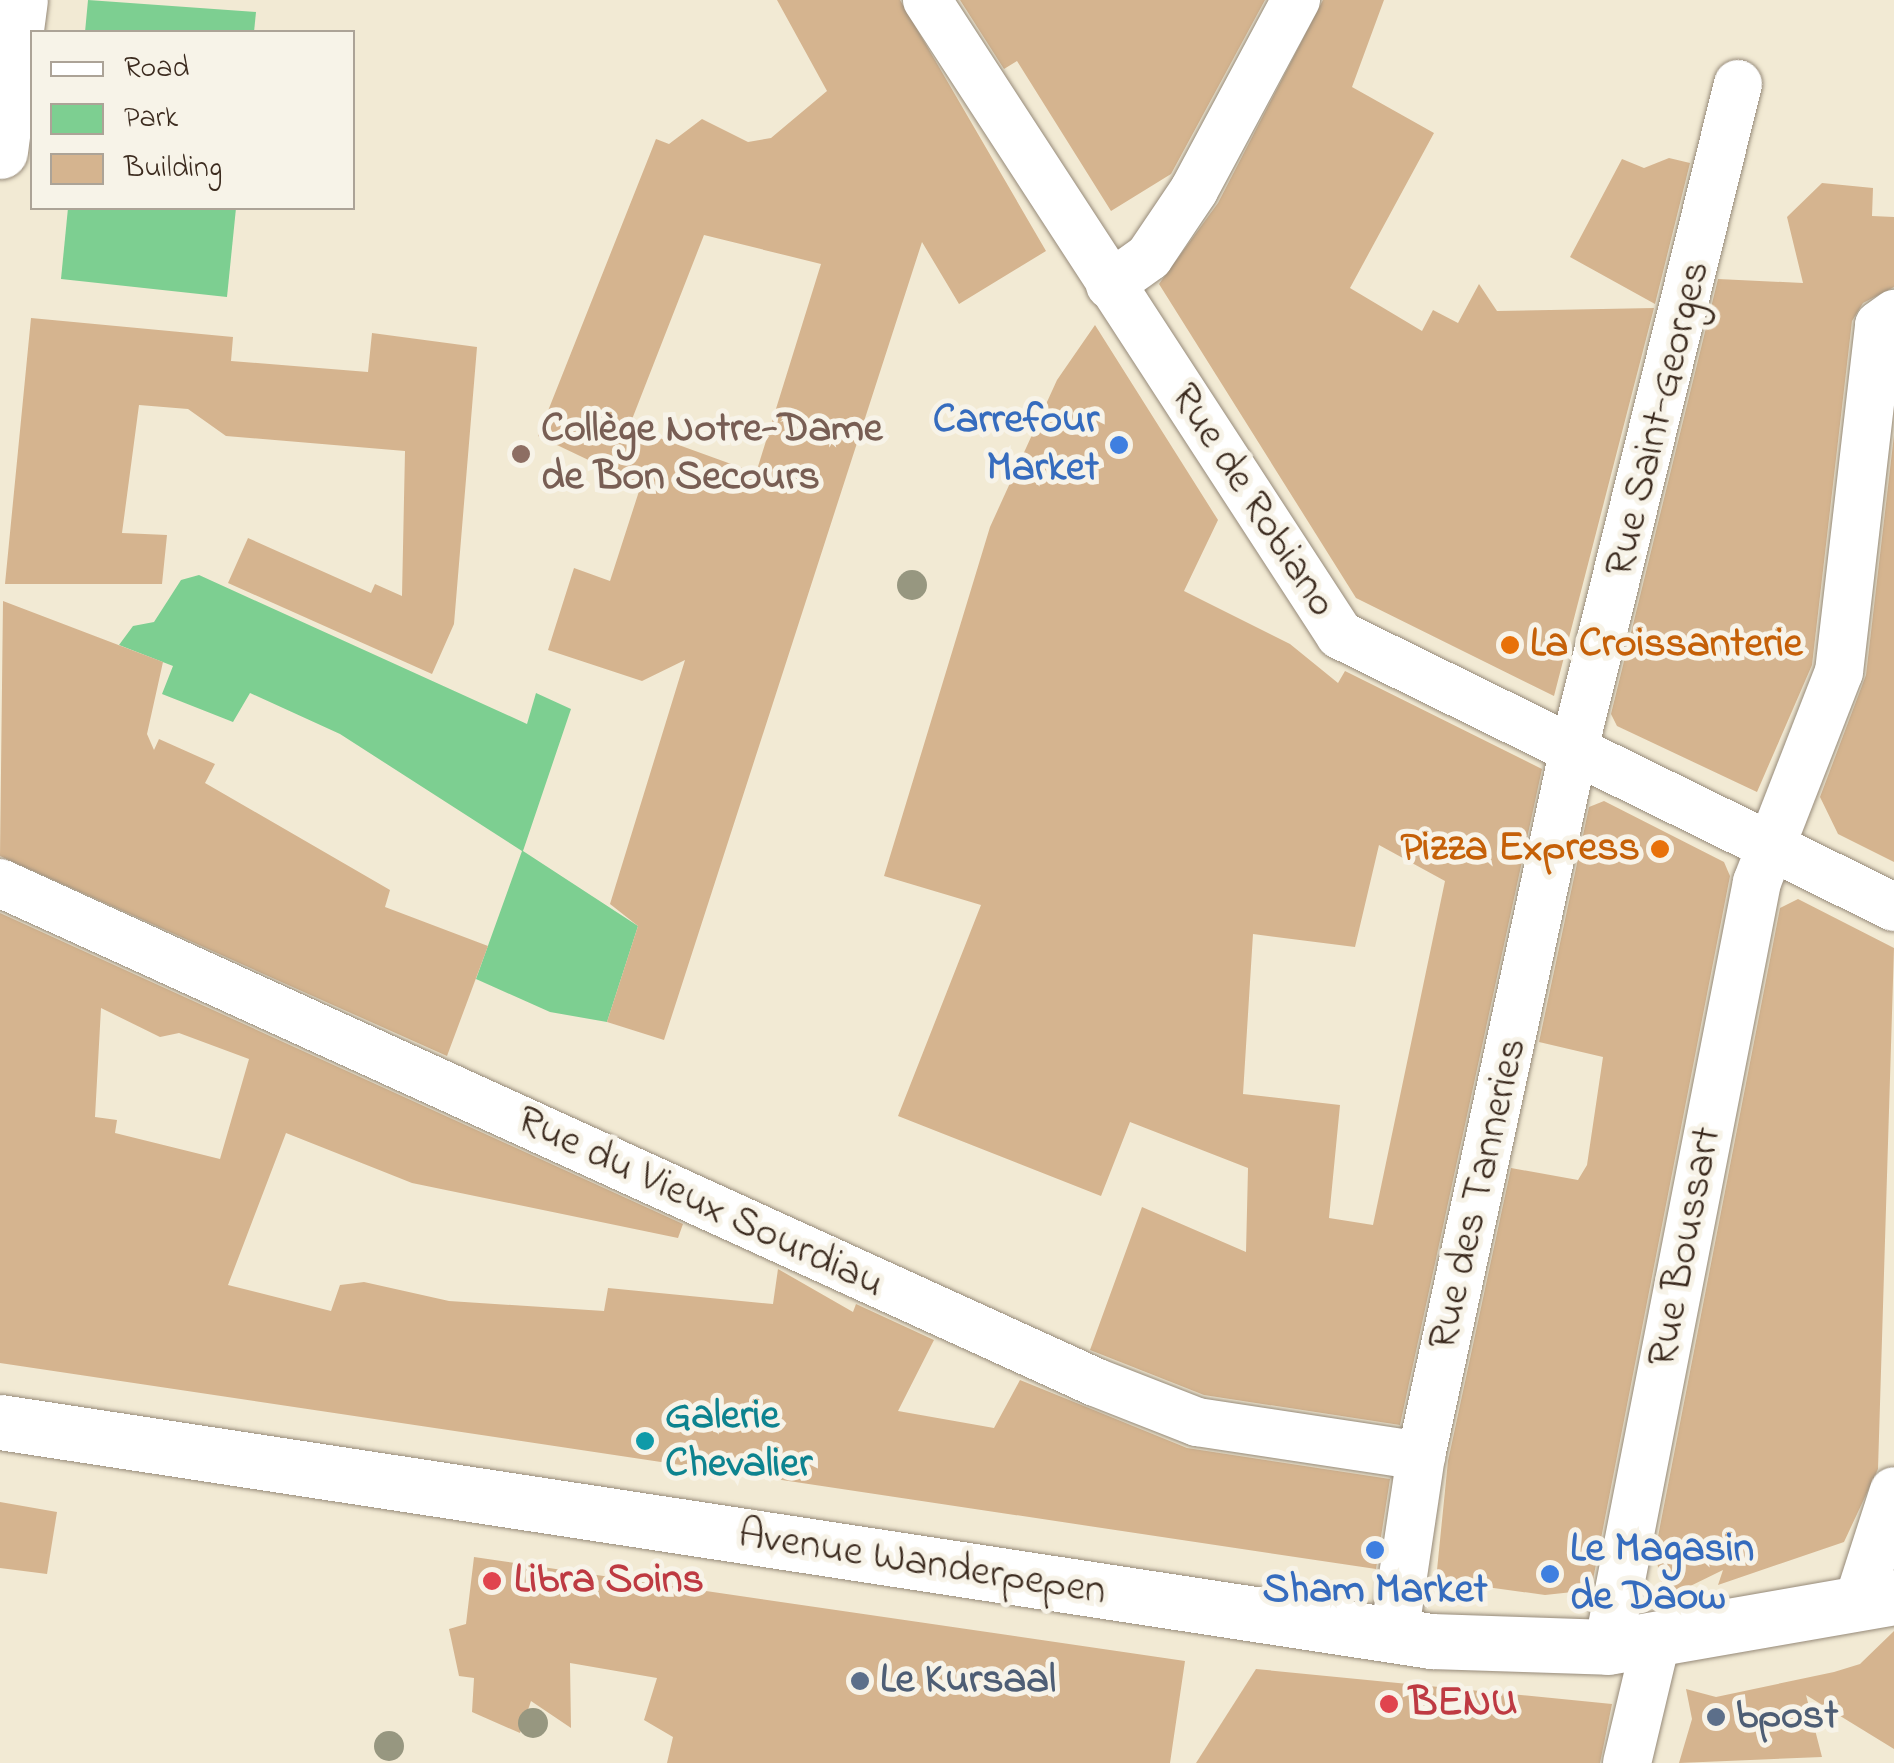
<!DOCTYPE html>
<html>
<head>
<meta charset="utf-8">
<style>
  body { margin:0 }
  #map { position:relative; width:1894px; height:1763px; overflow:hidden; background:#f2ead4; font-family:"Indie Flower",sans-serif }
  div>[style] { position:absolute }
  .green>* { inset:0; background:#7dcf91 }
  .building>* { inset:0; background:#d5b48f }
  .roads { filter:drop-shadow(0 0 2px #968a79) drop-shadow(0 0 2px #968a79) }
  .minor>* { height:48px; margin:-24px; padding:0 24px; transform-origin:24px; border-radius:24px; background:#fff }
  .secondary>* { height:55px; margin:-27.5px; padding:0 27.5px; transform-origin:27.5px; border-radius:27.5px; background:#fff }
  .primary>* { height:55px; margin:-27.5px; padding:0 27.5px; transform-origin:27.5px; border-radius:27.5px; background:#fff }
  .trees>* { width:30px; height:30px; margin:-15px; border-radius:50%; background:#979780 }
  .dots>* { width:28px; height:28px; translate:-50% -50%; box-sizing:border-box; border:5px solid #f7f3e8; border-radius:50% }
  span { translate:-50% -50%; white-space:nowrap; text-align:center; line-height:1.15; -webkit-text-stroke:10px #f7f3e8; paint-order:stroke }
  .street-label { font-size:42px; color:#3b2a1e }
  .shop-label { font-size:42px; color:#366cbe; font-weight:700 }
  .right { translate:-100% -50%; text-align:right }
  .left { translate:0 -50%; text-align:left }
  .education-label { font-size:42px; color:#785e54; font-weight:700 }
  .food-label { font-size:42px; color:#c56008; font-weight:700 }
  .culture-label { font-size:42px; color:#0d838f; font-weight:700 }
  .health-label { font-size:42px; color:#be3a42; font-weight:700 }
  .service-label { font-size:42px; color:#4e5e75; font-weight:700 }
  .legend { position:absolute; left:30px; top:30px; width:325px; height:180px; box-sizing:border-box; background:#f7f3e8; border:2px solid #aca397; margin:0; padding:12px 18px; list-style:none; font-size:30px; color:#3b2a1e }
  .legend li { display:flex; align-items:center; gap:20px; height:50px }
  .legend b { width:50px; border:2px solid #aca397 }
</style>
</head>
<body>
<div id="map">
  <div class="green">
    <div style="clip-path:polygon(88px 0,256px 12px,254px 32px,85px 32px)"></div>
    <div style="clip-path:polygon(68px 208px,236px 208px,227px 297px,61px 279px)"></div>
    <div style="clip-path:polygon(199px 575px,527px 724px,536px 693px,571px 709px,523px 851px,638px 926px,607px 1022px,550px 1012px,476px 979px,522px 851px,340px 734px,250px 693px,233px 722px,162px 694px,173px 666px,119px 645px,133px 626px,154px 622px,181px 580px)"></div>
  </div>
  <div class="building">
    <div style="clip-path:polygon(evenodd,777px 0,900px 0,1046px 251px,959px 304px,922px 242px,664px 1040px,607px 1022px,638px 926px,610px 904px,685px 660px,642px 681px,548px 650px,574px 568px,610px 581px,641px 485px,538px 436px,656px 139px,669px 144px,702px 119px,748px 142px,771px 138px,827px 91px,777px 0,704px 235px,821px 264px,756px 473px,629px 427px,704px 235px)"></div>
    <div style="clip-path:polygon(960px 0,1265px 0,1171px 174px,1111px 211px,1017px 61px,1004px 69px)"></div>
    <div style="clip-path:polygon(1323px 0,1384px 0,1352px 87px,1434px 133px,1350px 288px,1422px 331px,1433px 310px,1458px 323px,1479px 284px,1497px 311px,1654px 308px,1554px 696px,1356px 598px,1159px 284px,1218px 203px)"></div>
    <div style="clip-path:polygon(1622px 159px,1644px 168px,1669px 158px,1690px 163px,1655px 304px,1570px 257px)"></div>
    <div style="clip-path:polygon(1822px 183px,1873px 188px,1872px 216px,1894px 217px,1894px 287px,1863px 303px,1852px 321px,1812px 665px,1757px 792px,1617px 726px,1611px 714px,1718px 279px,1803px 283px,1787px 217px)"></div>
    <div style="clip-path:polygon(31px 318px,233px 337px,231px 361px,368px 372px,372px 333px,477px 347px,454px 624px,432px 674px,228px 583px,248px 538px,371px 593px,375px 584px,402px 596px,405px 451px,226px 436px,188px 409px,139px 405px,122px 533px,167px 535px,162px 584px,5px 584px)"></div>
    <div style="clip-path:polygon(evenodd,1095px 325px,1218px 520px,1184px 591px,1290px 644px,1338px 683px,1345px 671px,1542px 769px,1400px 1425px,1204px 1395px,1090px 1350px,1142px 1207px,1246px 1252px,1248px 1168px,1130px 1122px,1101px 1196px,898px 1116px,981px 905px,884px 876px,990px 527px,1057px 380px,1095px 325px,1379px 845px,1445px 881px,1373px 1225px,1329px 1218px,1340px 1105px,1243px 1094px,1253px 934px,1355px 947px,1379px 845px)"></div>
    <div style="clip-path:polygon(1894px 435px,1894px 862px,1838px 834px,1820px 797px,1866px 675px)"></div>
    <div style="clip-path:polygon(3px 601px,163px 662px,147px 734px,154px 750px,159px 739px,215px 764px,205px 783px,390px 890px,385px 907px,488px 946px,447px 1056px,0 856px)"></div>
    <div style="clip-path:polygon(1604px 801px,1724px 862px,1730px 876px,1591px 1590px,1545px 1595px,1436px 1580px,1448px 1461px,1511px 1168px,1578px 1180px,1587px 1165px,1603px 1057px,1539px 1042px,1589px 807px)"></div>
    <div style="clip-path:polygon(1798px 899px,1894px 948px,1878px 1469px,1844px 1542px,1718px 1585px,1723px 1570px,1676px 1593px,1661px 1582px,1655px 1552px,1780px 908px)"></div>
    <div style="clip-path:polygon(evenodd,0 913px,683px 1224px,678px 1238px,412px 1183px,286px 1133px,228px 1285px,331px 1311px,340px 1285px,364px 1282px,449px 1301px,604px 1311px,608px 1288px,773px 1304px,778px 1269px,853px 1312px,856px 1304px,934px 1340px,898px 1411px,994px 1428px,1020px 1380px,1187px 1448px,1390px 1479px,1376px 1569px,0 1363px,0 913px,101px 1008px,160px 1037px,179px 1033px,249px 1059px,220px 1159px,115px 1133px,117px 1120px,95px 1117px,101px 1008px)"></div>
    <div style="clip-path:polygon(0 1502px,57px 1512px,47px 1574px,0 1568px)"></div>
    <div style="clip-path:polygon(474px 1557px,1185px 1661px,1170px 1763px,667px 1763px,673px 1737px,644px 1720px,657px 1678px,570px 1663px,571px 1728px,531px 1701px,520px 1733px,472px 1712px,474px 1678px,459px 1676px,449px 1629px,466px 1624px)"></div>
    <div style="clip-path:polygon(1894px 1631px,1894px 1749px,1806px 1695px,1822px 1757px,1679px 1763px,1692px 1719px,1686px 1689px,1716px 1697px,1834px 1672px,1860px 1664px)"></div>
    <div style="clip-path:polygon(1256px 1669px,1612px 1704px,1611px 1709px,1600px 1763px,1196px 1763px)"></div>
  </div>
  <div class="roads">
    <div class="minor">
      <div style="left:927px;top:0;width:757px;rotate:56.96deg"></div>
      <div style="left:1340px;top:635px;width:617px;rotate:26.15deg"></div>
      <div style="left:1110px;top:285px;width:48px;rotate:-35.7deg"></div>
      <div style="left:1149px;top:257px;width:81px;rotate:-56.1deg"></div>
      <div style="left:1194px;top:190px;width:216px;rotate:-61.8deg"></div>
      <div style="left:0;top:883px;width:1203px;rotate:24.5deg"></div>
      <div style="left:1095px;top:1382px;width:110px;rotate:21.4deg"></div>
      <div style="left:1197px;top:1422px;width:227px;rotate:8.6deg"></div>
      <div style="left:1860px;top:1596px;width:110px;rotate:-72.1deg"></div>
      <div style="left:1394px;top:1636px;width:182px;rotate:-81.5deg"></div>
      <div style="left:1421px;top:1456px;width:719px;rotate:-77.8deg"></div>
      <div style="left:1573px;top:753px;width:689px;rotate:-76.15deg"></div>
      <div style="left:1608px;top:1647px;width:779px;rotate:-78.98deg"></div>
      <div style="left:1757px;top:882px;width:225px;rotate:-68.7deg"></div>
      <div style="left:1839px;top:672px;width:349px;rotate:-83.4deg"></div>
      <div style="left:1879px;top:325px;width:19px;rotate:-36deg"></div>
      <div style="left:1627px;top:1763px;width:125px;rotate:-76.6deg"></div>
    </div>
    <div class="secondary">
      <div style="left:0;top:1422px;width:1448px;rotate:8.7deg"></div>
      <div style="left:1431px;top:1641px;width:177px;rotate:1.9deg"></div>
      <div style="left:1608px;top:1647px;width:290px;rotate:-9.9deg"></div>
    </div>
    <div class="primary">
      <div style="left:0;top:151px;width:152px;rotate:-82.5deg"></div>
    </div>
  </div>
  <div class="trees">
    <div style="left:912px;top:585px"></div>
    <div style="left:533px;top:1723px"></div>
    <div style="left:389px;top:1746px"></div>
  </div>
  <div class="dots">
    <div style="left:1119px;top:445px;background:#3f7fe0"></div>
    <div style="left:521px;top:454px;background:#8d6e63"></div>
    <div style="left:1510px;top:645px;background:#e8710a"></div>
    <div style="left:1660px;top:849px;background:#e8710a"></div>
    <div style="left:645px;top:1441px;background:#0f9aa8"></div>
    <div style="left:1375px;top:1550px;background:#3f7fe0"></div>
    <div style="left:1550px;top:1574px;background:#3f7fe0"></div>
    <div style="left:492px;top:1581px;background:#e0444e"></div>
    <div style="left:860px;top:1681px;background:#5c6f8a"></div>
    <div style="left:1389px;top:1704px;background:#e0444e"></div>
    <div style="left:1716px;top:1717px;background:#5c6f8a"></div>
  </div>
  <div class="street-label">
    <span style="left:1659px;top:419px;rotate:-76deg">Rue Saint-Georges</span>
    <span style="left:1252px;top:501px;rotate:57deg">Rue de Robiano</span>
    <span style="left:1479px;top:1194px;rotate:-77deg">Rue des Tanneries</span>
    <span style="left:700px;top:1203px;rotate:25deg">Rue du Vieux Sourdiau</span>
    <span style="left:1686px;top:1247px;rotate:-79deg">Rue Boussart</span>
    <span style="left:922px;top:1564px;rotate:9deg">Avenue Wanderpepen</span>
  </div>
  <div class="shop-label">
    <span class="right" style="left:1099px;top:445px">Carrefour<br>Market</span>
    <span class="left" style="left:1570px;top:1574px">Le Magasin<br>de Daow</span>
    <span style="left:1375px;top:1591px">Sham Market</span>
  </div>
  <div class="education-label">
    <span class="left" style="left:541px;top:454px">Collège Notre-Dame<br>de Bon Secours</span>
  </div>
  <div class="food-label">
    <span class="left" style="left:1530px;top:645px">La Croissanterie</span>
    <span class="right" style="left:1640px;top:849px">Pizza Express</span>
  </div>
  <div class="culture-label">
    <span class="left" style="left:665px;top:1441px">Galerie<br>Chevalier</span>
  </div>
  <div class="health-label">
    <span class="left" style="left:514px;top:1581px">Libra Soins</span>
    <span class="left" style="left:1409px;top:1704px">BENU</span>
  </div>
  <div class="service-label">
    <span class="left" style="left:880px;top:1681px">Le Kursaal</span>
    <span class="left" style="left:1736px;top:1717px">bpost</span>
  </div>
  <ul class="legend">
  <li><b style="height:12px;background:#fff"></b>Road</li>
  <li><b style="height:28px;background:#7dcf91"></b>Park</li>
  <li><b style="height:28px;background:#d5b48f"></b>Building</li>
  </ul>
</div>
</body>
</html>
